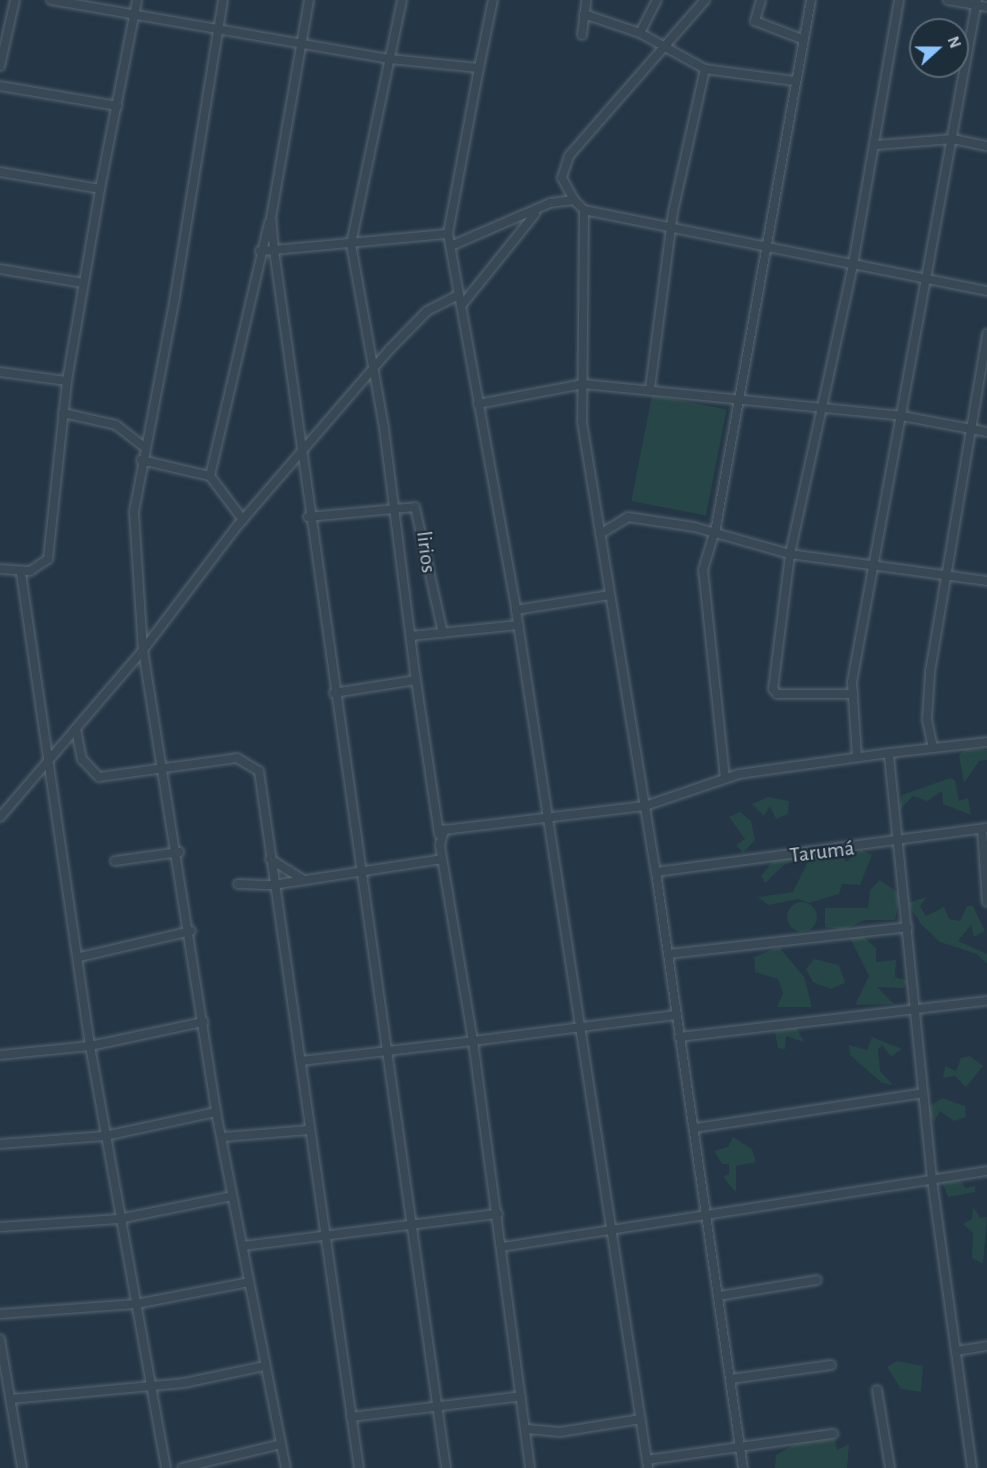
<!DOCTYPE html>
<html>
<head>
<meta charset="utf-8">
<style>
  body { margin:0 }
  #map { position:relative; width:987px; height:1468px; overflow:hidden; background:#253646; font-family:"Alegreya Sans",sans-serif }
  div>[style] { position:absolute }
  .green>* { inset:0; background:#274647; transform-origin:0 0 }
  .round { border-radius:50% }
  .roads { filter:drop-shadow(0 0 2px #586672) drop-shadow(0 0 2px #586672) }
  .street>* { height:8px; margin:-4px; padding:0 4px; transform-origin:4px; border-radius:4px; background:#394855 }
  span { translate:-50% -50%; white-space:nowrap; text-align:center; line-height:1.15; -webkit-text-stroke:4.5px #1e2d3a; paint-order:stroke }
  .street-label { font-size:22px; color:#b7c3ce }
  .north { position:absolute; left:909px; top:18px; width:60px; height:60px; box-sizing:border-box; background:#1e2d3a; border:2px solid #5b6975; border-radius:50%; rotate:69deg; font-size:16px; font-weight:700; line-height:24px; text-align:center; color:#b7c3ce }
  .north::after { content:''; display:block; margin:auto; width:21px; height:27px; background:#8bc5ff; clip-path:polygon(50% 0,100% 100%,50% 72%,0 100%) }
</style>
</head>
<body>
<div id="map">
  <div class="green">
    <div style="left:652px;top:395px;width:76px;height:108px;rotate:11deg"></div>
    <div style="clip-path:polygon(966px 749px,987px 750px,987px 760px,979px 761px,964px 783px,959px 755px)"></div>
    <div style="clip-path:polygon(950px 778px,955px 780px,959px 801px,968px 798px,971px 815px,943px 804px,942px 791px,927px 801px,913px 796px,898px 812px,902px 795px)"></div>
    <div style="clip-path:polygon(768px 797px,789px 801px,788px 814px,776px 819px,770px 806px,764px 816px,752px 804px)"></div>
    <div style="clip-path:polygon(740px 812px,751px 821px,755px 840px,743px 853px,736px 845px,745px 839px,729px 817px)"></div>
    <div style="clip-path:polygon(861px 850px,872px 855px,860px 885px,842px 884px,839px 894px,809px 903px,798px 899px,768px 905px,758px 897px,793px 892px,812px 853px,842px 851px,846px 862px)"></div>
    <div style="clip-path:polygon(764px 854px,804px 854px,804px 857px,784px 865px,765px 883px,761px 876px,774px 860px)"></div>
    <div style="clip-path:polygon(880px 880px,900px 894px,895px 920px,865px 920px,843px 930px,825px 927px,825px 908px,868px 908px,870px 890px)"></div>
    <div style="clip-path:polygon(927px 897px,920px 906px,926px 916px,944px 907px,949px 919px,960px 921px,967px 906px,973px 906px,985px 931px,974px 937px,971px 925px,958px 941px,987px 954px,987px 964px,977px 954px,940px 942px,921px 924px,907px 903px)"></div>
    <div class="round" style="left:787px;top:902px;width:30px;height:30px"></div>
    <div style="clip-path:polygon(858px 932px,876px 948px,876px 962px,896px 960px,895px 977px,909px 981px,903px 988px,877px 987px,894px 1004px,855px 1005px,869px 976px,849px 936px)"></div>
    <div style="clip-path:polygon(779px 947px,804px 977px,812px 1007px,777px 1007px,783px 993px,778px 979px,755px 972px,754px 957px)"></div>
    <div style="clip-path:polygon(814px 959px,839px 965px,845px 983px,831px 989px,813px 982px,806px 969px)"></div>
    <div style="clip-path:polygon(796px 1027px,804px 1042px,786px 1036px,785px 1049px,778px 1048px,775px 1032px)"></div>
    <div style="clip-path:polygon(872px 1037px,902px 1049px,891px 1057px,882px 1045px,878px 1049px,880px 1071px,893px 1085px,882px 1083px,850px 1055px,849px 1045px,867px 1050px)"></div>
    <div style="clip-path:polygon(970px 1056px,983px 1066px,966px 1087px,955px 1076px,943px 1078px,945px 1066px,956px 1071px,961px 1058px)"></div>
    <div style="clip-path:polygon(942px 1098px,965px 1106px,966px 1117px,954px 1121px,940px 1111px,934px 1122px,925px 1109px)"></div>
    <div style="clip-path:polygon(733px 1137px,752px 1149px,756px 1162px,736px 1166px,736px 1192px,723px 1177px,729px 1174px,729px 1164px,722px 1164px,714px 1151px,728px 1147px)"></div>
    <div style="clip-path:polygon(957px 1177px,966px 1188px,975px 1186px,975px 1192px,948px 1197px,942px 1182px)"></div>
    <div style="clip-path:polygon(973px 1206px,980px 1218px,987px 1217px,983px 1264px,972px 1258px,973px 1233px,963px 1224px,972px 1219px)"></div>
    <div style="clip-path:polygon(897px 1361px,923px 1366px,921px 1392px,901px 1389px,887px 1367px)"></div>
    <div style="clip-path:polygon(821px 1429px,834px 1435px,837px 1450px,849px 1444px,847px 1468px,775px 1468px,776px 1455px)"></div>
  </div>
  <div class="roads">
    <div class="street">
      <div style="left:51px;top:0;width:344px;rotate:9.9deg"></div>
      <div style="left:390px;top:59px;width:89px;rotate:5.8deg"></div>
      <div style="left:479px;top:68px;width:169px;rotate:100.6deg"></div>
      <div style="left:223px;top:0;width:301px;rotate:99.2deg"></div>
      <div style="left:175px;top:297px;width:219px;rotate:100.8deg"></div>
      <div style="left:134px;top:512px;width:138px;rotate:86.3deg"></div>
      <div style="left:143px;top:650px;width:468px;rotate:81deg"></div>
      <div style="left:216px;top:1112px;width:363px;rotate:78.9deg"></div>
      <div style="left:402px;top:0;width:249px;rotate:101.8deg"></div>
      <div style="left:351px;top:244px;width:187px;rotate:79.8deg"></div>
      <div style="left:384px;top:428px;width:254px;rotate:82.8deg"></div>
      <div style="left:705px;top:0;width:207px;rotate:131.1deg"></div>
      <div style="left:569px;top:156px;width:23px;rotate:108deg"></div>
      <div style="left:562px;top:178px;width:25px;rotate:61deg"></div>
      <div style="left:574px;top:200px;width:14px;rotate:45deg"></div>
      <div style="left:584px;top:210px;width:274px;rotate:11.4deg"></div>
      <div style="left:853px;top:264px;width:268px;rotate:-80.1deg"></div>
      <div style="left:761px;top:0;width:22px;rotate:106deg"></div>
      <div style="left:755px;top:21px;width:50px;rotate:21deg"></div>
      <div style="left:948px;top:0;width:40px;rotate:10deg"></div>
      <div style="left:584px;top:14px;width:59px;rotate:18.7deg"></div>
      <div style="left:640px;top:33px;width:74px;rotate:29deg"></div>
      <div style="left:705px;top:69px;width:90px;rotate:7.7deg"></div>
      <div style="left:640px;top:33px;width:37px;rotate:-63deg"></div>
      <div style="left:582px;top:35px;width:35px;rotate:-83deg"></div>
      <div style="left:0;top:66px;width:68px;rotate:-77.2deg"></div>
      <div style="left:479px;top:68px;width:69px;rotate:-78.4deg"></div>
      <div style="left:0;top:86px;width:119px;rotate:9.7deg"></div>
      <div style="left:877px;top:145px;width:76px;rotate:-4.5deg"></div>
      <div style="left:953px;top:139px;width:35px;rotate:12deg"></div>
      <div style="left:0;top:172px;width:101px;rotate:9.6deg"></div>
      <div style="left:100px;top:189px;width:193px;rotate:-78.9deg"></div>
      <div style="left:584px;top:210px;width:212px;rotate:90.5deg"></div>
      <div style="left:582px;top:422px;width:456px;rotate:80.7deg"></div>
      <div style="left:656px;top:872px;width:602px;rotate:81.7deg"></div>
      <div style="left:453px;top:245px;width:106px;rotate:-23.4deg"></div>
      <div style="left:550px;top:203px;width:24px;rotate:-7deg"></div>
      <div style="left:260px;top:251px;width:14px;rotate:-4deg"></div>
      <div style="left:274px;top:250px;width:32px;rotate:-95deg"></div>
      <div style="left:271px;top:218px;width:221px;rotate:-80.1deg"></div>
      <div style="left:0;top:269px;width:84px;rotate:9.6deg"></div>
      <div style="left:461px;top:306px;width:118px;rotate:-51.2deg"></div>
      <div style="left:0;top:372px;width:68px;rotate:7.7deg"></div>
      <div style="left:650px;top:389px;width:178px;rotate:-82.6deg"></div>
      <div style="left:673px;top:212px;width:147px;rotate:-77.4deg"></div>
      <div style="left:478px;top:404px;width:107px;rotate:-10.8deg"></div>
      <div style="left:583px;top:384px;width:321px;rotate:5.7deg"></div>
      <div style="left:902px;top:416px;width:86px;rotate:10.7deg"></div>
      <div style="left:63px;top:413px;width:54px;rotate:12.8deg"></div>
      <div style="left:116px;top:425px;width:34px;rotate:38deg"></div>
      <div style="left:141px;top:460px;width:71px;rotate:13.1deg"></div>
      <div style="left:210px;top:476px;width:55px;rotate:53.1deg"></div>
      <div style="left:210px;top:476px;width:260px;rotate:-76.9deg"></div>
      <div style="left:308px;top:517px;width:107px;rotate:-5.3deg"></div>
      <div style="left:415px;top:507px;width:129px;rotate:77.5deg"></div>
      <div style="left:600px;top:534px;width:33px;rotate:-31deg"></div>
      <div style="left:628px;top:517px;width:67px;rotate:8.6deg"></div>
      <div style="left:694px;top:527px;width:100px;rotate:15.7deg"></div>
      <div style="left:790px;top:554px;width:297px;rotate:-77.7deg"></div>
      <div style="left:853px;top:264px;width:137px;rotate:11.4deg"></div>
      <div style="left:0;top:569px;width:30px;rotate:4deg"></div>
      <div style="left:30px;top:571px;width:22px;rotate:-34deg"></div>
      <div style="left:48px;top:559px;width:179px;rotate:-83.9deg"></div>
      <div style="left:67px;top:381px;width:195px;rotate:-80.2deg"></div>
      <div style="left:21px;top:573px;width:478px;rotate:81.7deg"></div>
      <div style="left:90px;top:1046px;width:429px;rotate:79.8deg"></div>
      <div style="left:516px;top:610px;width:95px;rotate:-9.1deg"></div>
      <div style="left:411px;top:636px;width:108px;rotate:-5.9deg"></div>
      <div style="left:334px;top:693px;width:83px;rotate:-9deg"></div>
      <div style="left:416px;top:680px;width:156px;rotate:81.5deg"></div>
      <div style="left:853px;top:694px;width:76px;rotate:180deg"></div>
      <div style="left:777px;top:694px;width:6px;rotate:-129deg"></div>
      <div style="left:773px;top:689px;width:136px;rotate:-82.8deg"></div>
      <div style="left:790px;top:554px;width:199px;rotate:7.8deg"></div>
      <div style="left:76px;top:729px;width:31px;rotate:79deg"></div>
      <div style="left:82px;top:759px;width:25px;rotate:47deg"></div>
      <div style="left:99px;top:777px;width:139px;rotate:-7.8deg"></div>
      <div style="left:237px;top:758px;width:26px;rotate:31deg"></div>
      <div style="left:259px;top:771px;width:704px;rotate:81.84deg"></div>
      <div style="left:933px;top:748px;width:30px;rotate:-102deg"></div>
      <div style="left:927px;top:719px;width:47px;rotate:-86.3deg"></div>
      <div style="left:930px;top:672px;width:343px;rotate:-80.4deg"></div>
      <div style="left:857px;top:757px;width:75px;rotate:-93.8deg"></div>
      <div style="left:852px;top:682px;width:693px;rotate:-79.61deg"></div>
      <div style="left:725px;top:778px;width:209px;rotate:-96deg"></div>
      <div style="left:703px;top:570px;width:45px;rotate:-73.2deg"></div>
      <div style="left:716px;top:527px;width:535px;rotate:-79.78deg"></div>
      <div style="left:0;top:817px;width:220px;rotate:-49.4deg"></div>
      <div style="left:143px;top:650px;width:157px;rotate:-52.8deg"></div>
      <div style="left:238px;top:525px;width:231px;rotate:-49.2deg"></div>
      <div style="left:389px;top:350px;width:54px;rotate:-45.7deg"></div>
      <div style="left:427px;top:311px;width:36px;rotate:-27deg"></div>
      <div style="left:982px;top:829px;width:73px;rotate:86.1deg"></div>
      <div style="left:270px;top:859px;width:40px;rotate:32deg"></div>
      <div style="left:115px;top:861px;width:65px;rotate:-8deg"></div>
      <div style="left:656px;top:872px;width:334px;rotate:-7.6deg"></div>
      <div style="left:238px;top:884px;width:35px;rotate:2deg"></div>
      <div style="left:273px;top:885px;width:171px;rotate:-8.7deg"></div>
      <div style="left:668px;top:954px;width:241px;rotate:-6.4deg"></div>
      <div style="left:80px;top:957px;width:114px;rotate:-13.2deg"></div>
      <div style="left:679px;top:1037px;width:310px;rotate:-6.7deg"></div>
      <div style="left:0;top:1055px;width:90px;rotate:-5.7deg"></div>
      <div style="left:90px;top:1046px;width:116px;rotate:-12deg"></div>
      <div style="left:301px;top:1061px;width:173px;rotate:-6.6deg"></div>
      <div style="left:473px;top:1041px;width:199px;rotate:-99.6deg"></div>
      <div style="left:440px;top:845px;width:16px;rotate:-75deg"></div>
      <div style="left:444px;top:830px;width:202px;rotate:-6.8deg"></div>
      <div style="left:645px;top:806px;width:99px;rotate:-18.8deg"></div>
      <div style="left:739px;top:774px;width:151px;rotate:-8deg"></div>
      <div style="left:695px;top:1128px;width:231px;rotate:-8.7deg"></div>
      <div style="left:223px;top:1137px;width:86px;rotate:-4.7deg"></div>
      <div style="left:0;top:1144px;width:105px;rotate:-4.4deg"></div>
      <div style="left:105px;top:1136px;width:114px;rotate:-12.2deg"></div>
      <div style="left:0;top:1227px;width:119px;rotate:-3.8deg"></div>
      <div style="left:119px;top:1219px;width:115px;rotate:-11.5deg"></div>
      <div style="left:243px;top:1246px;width:257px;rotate:-7.2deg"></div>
      <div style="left:502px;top:1247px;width:491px;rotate:-8.9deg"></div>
      <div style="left:719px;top:1296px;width:99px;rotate:-9.3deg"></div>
      <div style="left:0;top:1314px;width:136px;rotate:-4.2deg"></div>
      <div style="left:136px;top:1304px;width:115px;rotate:-11deg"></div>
      <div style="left:0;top:1339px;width:131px;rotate:80.3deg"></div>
      <div style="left:956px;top:1351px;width:31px;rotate:-9deg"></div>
      <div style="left:731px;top:1379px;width:101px;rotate:-8deg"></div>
      <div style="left:877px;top:1390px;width:79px;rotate:80.5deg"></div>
      <div style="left:11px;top:1399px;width:174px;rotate:-5.3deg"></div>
      <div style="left:184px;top:1383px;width:83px;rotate:-11.9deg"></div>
      <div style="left:351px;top:1417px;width:171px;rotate:-7deg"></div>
      <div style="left:526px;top:1429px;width:34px;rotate:5deg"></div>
      <div style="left:560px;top:1432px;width:82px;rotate:-9.1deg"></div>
      <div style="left:647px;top:1460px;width:188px;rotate:-8deg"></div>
      <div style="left:182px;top:1468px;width:102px;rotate:-13.6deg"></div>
      <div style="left:446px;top:1468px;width:1230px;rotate:-98.04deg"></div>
      <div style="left:274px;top:250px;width:175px;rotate:-5.3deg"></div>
      <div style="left:448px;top:234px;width:382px;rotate:79.7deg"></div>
      <div style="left:516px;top:610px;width:868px;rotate:81.25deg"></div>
      <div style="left:530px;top:1468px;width:431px;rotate:-97.6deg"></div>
      <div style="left:473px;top:1041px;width:204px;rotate:-7.3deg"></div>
      <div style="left:972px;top:1468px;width:292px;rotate:-97.9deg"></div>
      <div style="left:932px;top:1179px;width:428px;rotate:-95.8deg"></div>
      <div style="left:889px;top:753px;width:99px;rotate:-6.4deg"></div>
    </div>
  </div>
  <div class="street-label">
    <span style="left:426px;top:552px;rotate:83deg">lirios</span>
    <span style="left:822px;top:852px;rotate:-7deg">Tarumá</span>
  </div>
  <div class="north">N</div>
</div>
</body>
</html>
